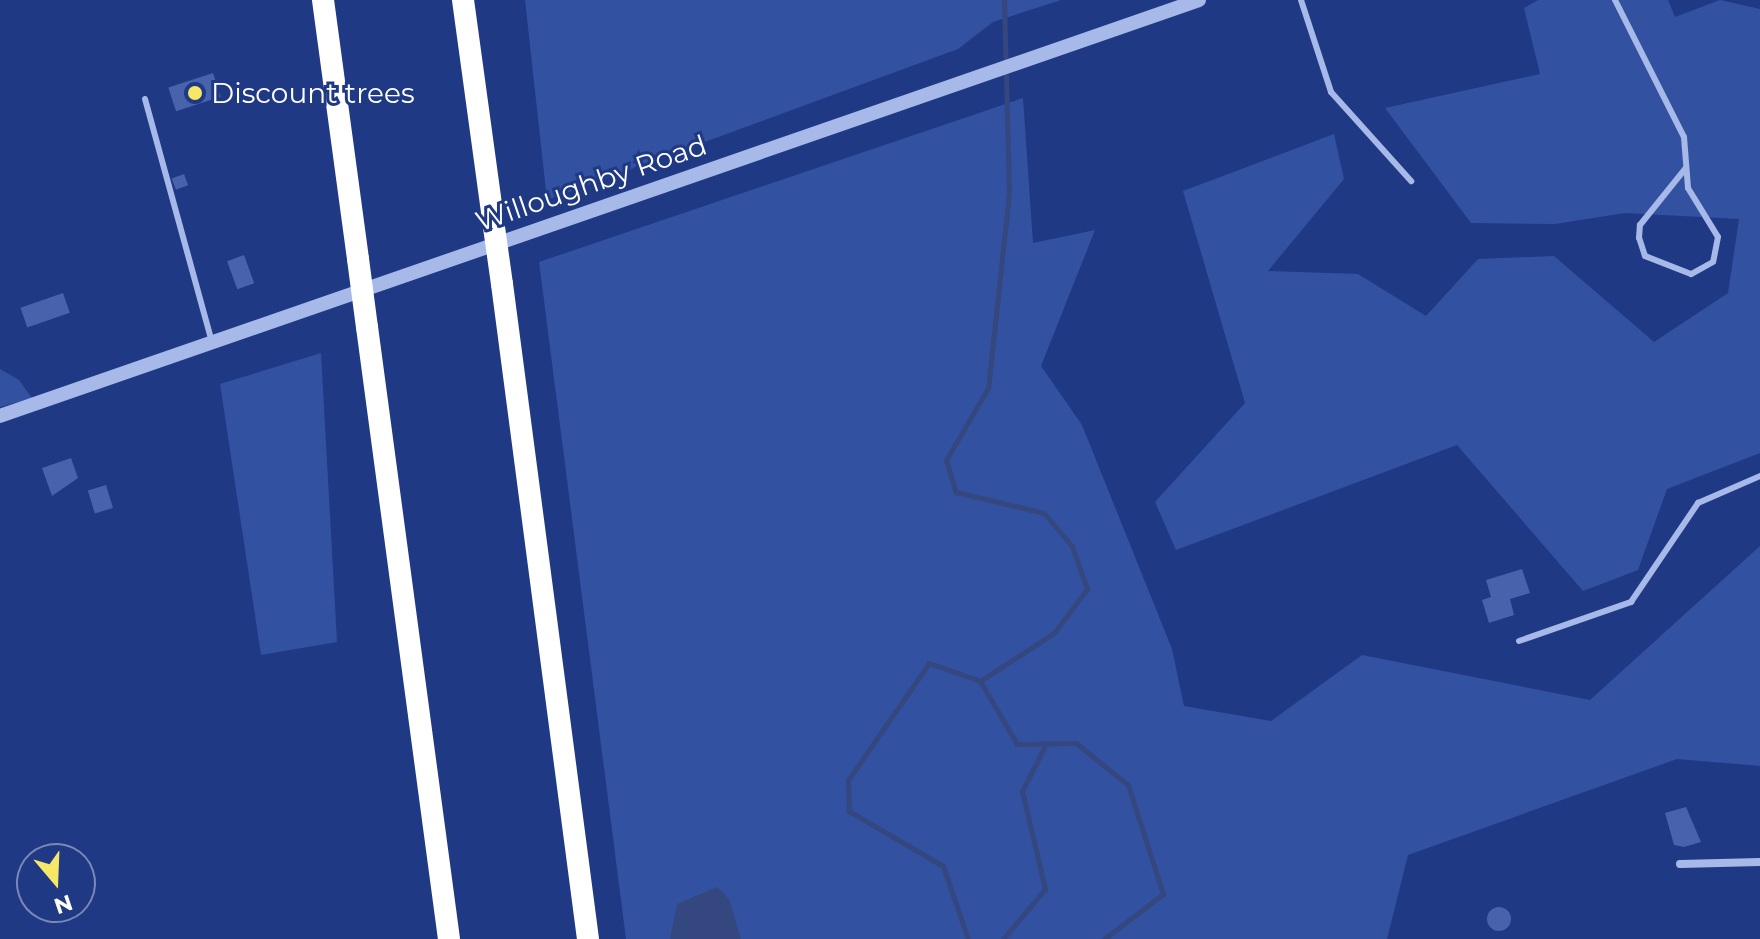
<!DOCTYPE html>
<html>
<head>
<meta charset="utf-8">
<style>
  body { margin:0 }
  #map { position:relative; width:1760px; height:939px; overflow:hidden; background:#1f3984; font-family:Montserrat,sans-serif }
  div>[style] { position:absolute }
  .green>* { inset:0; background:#3351a1 }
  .water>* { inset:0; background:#34477f }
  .stream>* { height:5px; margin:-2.5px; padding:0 2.5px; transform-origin:2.5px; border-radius:2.5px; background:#34477f }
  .building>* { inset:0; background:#4862ac; transform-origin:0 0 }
  .round { border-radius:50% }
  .service>* { height:6px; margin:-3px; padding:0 3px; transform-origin:3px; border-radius:3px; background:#a7b9e9 }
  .minor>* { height:8px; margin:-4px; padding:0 4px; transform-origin:4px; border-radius:4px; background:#a7b9e9 }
  .tertiary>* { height:14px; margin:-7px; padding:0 7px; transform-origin:7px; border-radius:7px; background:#a7b9e9 }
  .motorway>* { height:22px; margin:-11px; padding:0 11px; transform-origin:11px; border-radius:11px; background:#fff }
  .motorway-bridge>* { height:22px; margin:-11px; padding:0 11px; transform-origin:11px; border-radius:11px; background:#fff }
  .dots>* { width:22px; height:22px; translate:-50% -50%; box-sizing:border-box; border:4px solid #1f3984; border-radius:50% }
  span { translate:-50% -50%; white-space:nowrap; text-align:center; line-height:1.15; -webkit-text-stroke:6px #1f3984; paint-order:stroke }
  .poi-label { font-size:28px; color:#fff }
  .left { translate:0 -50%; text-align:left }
  .street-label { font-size:28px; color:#fff }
  .north { position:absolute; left:16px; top:843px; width:80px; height:80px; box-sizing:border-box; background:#1f3984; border:2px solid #7988b5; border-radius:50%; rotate:161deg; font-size:22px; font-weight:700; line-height:32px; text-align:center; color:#fff }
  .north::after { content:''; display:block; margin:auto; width:28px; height:36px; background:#f7e766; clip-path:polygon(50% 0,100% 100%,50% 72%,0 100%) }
</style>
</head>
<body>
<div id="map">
  <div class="green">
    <div style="clip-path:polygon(525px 0,1061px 0,993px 22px,958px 49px,547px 200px)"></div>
    <div style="clip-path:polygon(1538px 0,1668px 0,1675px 17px,1720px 0,1760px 9px,1760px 453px,1667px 489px,1638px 570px,1583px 591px,1457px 445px,1176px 550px,1155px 502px,1245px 403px,1183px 191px,1334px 134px,1344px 179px,1268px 271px,1358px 274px,1426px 316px,1478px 259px,1554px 256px,1654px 342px,1728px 293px,1739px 219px,1625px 213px,1555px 224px,1471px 223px,1385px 108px,1540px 74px,1524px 8px)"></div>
    <div style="clip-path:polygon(1023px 98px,1033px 243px,1095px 230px,1041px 366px,1082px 425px,1172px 649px,1184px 706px,1271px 721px,1362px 655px,1590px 700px,1760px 546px,1760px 766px,1677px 759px,1408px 855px,1387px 939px,626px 939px,539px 262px)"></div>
    <div style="clip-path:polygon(321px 353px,337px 642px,261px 655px,220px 384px)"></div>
    <div style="clip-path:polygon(0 369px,19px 380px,32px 398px,0 407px)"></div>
  </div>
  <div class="water">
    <div style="clip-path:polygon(717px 887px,729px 899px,741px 939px,670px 939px,677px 904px)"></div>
  </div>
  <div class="stream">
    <div style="left:1004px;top:0;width:193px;rotate:88.5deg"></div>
    <div style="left:1009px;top:193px;width:196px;rotate:96.1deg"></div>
    <div style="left:988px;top:388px;width:83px;rotate:120.3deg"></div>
    <div style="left:946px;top:460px;width:34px;rotate:73deg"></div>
    <div style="left:956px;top:492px;width:90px;rotate:13.4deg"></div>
    <div style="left:1044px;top:513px;width:43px;rotate:49.7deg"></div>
    <div style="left:1072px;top:546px;width:46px;rotate:70.8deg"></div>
    <div style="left:1087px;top:589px;width:55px;rotate:126.9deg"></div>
    <div style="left:1054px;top:633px;width:88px;rotate:147deg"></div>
    <div style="left:980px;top:681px;width:73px;rotate:59.6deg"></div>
    <div style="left:1017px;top:744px;width:59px;rotate:-1deg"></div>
    <div style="left:1076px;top:743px;width:67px;rotate:38.9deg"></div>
    <div style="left:1128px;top:785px;width:114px;rotate:72.2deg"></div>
    <div style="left:1163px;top:894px;width:74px;rotate:142.7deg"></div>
    <div style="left:968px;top:939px;width:77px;rotate:-108.9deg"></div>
    <div style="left:943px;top:866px;width:109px;rotate:-149.7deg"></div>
    <div style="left:849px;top:811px;width:31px;rotate:-92deg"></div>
    <div style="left:848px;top:780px;width:142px;rotate:-55.3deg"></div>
    <div style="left:929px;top:663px;width:54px;rotate:19.4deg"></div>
    <div style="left:1003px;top:939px;width:65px;rotate:-50deg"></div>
    <div style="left:1045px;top:889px;width:101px;rotate:-103.2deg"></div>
    <div style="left:1022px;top:791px;width:53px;rotate:-62.9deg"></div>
  </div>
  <div class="building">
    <div style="left:213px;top:73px;width:25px;height:47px;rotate:72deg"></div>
    <div style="left:184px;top:174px;width:12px;height:13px;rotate:70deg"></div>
    <div style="left:244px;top:255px;width:30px;height:18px;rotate:70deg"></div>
    <div style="left:63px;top:293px;width:21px;height:45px;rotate:71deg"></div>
    <div style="clip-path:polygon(71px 458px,78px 478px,52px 496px,42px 468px)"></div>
    <div style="left:106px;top:485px;width:24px;height:19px;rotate:73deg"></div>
    <div style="clip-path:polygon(1522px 569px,1530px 593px,1510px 599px,1514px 615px,1489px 623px,1482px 600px,1491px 597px,1486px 580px)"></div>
    <div style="clip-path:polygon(1686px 807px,1701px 842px,1684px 847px,1674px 845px,1665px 813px)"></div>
    <div class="round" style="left:1487px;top:907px;width:24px;height:24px"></div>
  </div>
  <div class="service">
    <div style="left:1301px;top:0;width:97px;rotate:71.9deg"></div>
    <div style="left:1331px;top:92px;width:120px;rotate:48deg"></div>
    <div style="left:1615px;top:0;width:153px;rotate:63.3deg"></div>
    <div style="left:1684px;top:137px;width:51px;rotate:85.5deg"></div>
    <div style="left:1688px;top:188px;width:57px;rotate:58.5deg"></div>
    <div style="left:1718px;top:237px;width:25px;rotate:101deg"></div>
    <div style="left:1713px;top:262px;width:25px;rotate:151deg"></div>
    <div style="left:1691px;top:274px;width:49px;rotate:-158.6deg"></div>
    <div style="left:1645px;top:256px;width:19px;rotate:-108deg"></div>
    <div style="left:1639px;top:238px;width:13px;rotate:-86deg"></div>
    <div style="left:1640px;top:225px;width:72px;rotate:-51.2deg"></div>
    <div style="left:145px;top:99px;width:252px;rotate:74.6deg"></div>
    <div style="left:1519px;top:641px;width:119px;rotate:-19.2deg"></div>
    <div style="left:1631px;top:602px;width:120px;rotate:-55.9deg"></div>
    <div style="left:1698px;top:503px;width:68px;rotate:-23.5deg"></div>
  </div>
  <div class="minor">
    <div style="left:1680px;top:864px;width:80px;rotate:-1.4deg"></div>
  </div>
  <div class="tertiary">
    <div style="left:0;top:416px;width:1269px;rotate:-19.13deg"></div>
  </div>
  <div class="motorway">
    <div style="left:323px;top:0;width:261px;rotate:82.3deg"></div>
    <div style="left:463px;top:0;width:215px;rotate:82.2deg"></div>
    <div style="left:502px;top:284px;width:661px;rotate:82.52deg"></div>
    <div style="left:367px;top:327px;width:617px;rotate:82.37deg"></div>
  </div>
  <div class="motorway-bridge">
    <div style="left:492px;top:213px;width:72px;rotate:82deg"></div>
    <div style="left:358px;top:259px;width:69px;rotate:82.5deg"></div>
  </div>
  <div class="dots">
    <div style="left:195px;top:93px;background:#f7e766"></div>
  </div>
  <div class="poi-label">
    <span class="left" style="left:211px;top:93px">Discount trees</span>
  </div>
  <div class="street-label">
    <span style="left:591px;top:183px;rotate:-19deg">Willoughby Road</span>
  </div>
  <div class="north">N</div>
</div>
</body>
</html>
